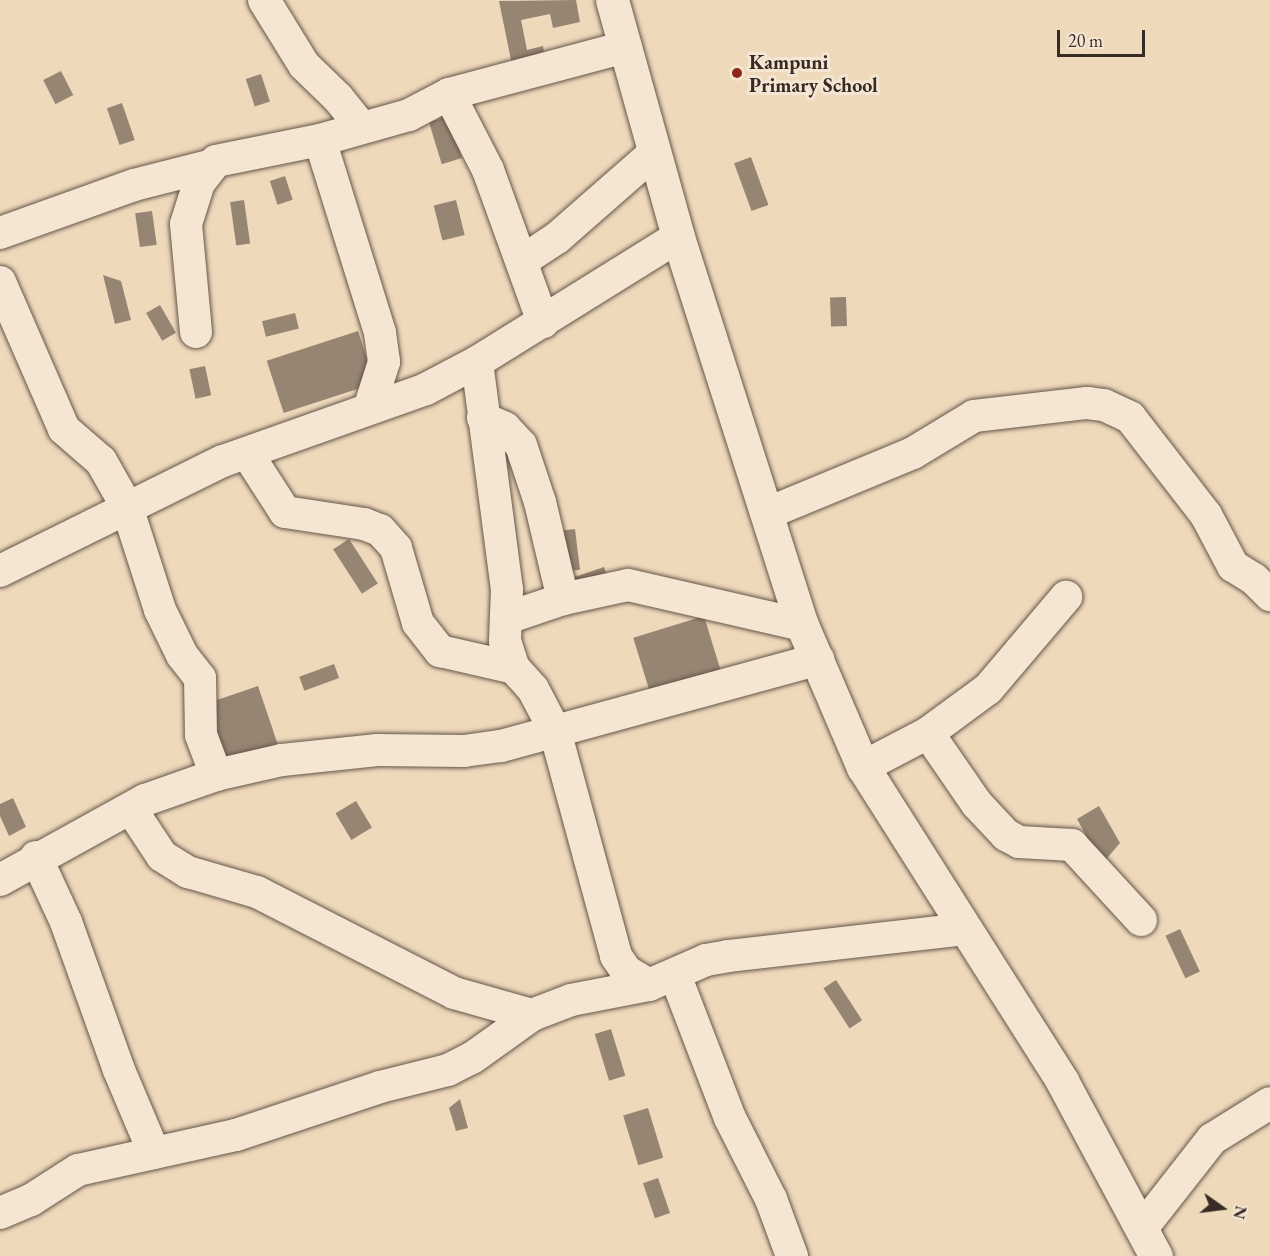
<!DOCTYPE html>
<html>
<head>
<meta charset="utf-8">
<style>
  body { margin:0 }
  #map { position:relative; width:1270px; height:1256px; overflow:hidden; background:#efd9bb; font-family:"EB Garamond",serif }
  div>[style] { position:absolute }
  .building>* { inset:0; background:#978573; transform-origin:0 0 }
  .roads { filter:drop-shadow(0 0 2px #65564a) drop-shadow(0 0 2px #65564a) }
  .minor>* { height:32px; margin:-16px; padding:0 16px; transform-origin:16px; border-radius:16px; background:#f5e6d3 }
  .tertiary>* { height:33px; margin:-16.5px; padding:0 16.5px; transform-origin:16.5px; border-radius:16.5px; background:#f5e6d3 }
  .dots>* { width:16px; height:16px; translate:-50% -50%; box-sizing:border-box; border:3px solid #f5e6d3; border-radius:50% }
  span { translate:-50% -50%; white-space:nowrap; text-align:center; line-height:1.15; -webkit-text-stroke:6px #f5e6d3; paint-order:stroke }
  .poi-label { font-size:20px; color:#372b25; font-weight:700 }
  .left { translate:0 -50%; text-align:left }
  .north { position:absolute; left:1192px; top:1178px; width:60px; height:60px; -webkit-text-stroke:4px #f5e6d3; paint-order:stroke; rotate:104deg; font-size:16px; font-weight:700; line-height:24px; text-align:center; color:#372b25 }
  .north::after { content:''; display:block; margin:auto; width:21px; height:27px; background:#372b25; clip-path:polygon(50% 0,100% 100%,50% 72%,0 100%) }
  .scale { position:absolute; left:1057px; top:30px; width:88px; height:27px; box-sizing:border-box; border:3px solid #372b25; border-top:0; padding-left:8px; font-size:18px; line-height:21px; white-space:nowrap; color:#372b25; -webkit-text-stroke:4px #f5e6d3; paint-order:stroke }
</style>
</head>
<body>
<div id="map">
  <div class="building">
    <div style="clip-path:polygon(576px 0,580px 22px,553px 28px,550px 14px,521px 20px,527px 50px,543px 46px,545px 59px,512px 65px,499px 1px)"></div>
    <div style="left:61px;top:71px;width:27px;height:20px;rotate:63deg"></div>
    <div style="left:261px;top:74px;width:29px;height:16px;rotate:72deg"></div>
    <div style="left:122px;top:103px;width:39px;height:16px;rotate:71deg"></div>
    <div style="left:449px;top:116px;width:44px;height:21px;rotate:73deg"></div>
    <div style="left:751px;top:157px;width:51px;height:18px;rotate:70deg"></div>
    <div style="left:285px;top:176px;width:25px;height:16px;rotate:72deg"></div>
    <div style="left:244px;top:200px;width:44px;height:14px;rotate:82deg"></div>
    <div style="left:456px;top:200px;width:36px;height:23px;rotate:76deg"></div>
    <div style="left:152px;top:211px;width:34px;height:17px;rotate:82deg"></div>
    <div style="clip-path:polygon(103px 275px,121px 281px,131px 320px,115px 324px)"></div>
    <div style="left:846px;top:297px;width:29px;height:16px;rotate:88deg"></div>
    <div style="left:160px;top:305px;width:32px;height:16px;rotate:60deg"></div>
    <div style="left:295px;top:313px;width:16px;height:34px;rotate:76deg"></div>
    <div style="left:358px;top:331px;width:55px;height:96px;rotate:72deg"></div>
    <div style="left:205px;top:366px;width:30px;height:16px;rotate:78deg"></div>
    <div style="left:575px;top:529px;width:41px;height:19px;rotate:83deg"></div>
    <div style="left:349px;top:539px;width:53px;height:19px;rotate:57deg"></div>
    <div style="left:604px;top:567px;width:18px;height:34px;rotate:71deg"></div>
    <div style="left:704px;top:616px;width:61px;height:74px;rotate:73deg"></div>
    <div style="left:334px;top:664px;width:15px;height:37px;rotate:70deg"></div>
    <div style="clip-path:polygon(258px 686px,278px 745px,218px 762px,214px 701px)"></div>
    <div style="clip-path:polygon(13px 798px,26px 827px,9px 836px,0 816px,0 804px)"></div>
    <div style="left:356px;top:801px;width:31px;height:24px;rotate:59deg"></div>
    <div style="clip-path:polygon(1099px 806px,1120px 843px,1102px 864px,1077px 819px)"></div>
    <div style="left:1180px;top:929px;width:47px;height:16px;rotate:65deg"></div>
    <div style="left:836px;top:980px;width:48px;height:15px;rotate:57deg"></div>
    <div style="left:611px;top:1029px;width:49px;height:17px;rotate:73deg"></div>
    <div style="clip-path:polygon(460px 1099px,468px 1128px,456px 1131px,449px 1108px)"></div>
    <div style="left:648px;top:1108px;width:52px;height:26px;rotate:73deg"></div>
    <div style="left:658px;top:1178px;width:37px;height:16px;rotate:71deg"></div>
  </div>
  <div class="roads">
    <div class="minor">
      <div style="left:264px;top:0;width:76px;rotate:58.4deg"></div>
      <div style="left:304px;top:65px;width:47px;rotate:44.1deg"></div>
      <div style="left:338px;top:98px;width:36px;rotate:51deg"></div>
      <div style="left:449px;top:94px;width:85px;rotate:62.8deg"></div>
      <div style="left:488px;top:170px;width:162px;rotate:70.1deg"></div>
      <div style="left:320px;top:140px;width:202px;rotate:72.7deg"></div>
      <div style="left:380px;top:333px;width:29px;rotate:82deg"></div>
      <div style="left:384px;top:362px;width:49px;rotate:107.7deg"></div>
      <div style="left:0;top:233px;width:142px;rotate:-19.7deg"></div>
      <div style="left:134px;top:185px;width:77px;rotate:-14.2deg"></div>
      <div style="left:522px;top:261px;width:42px;rotate:-33.3deg"></div>
      <div style="left:557px;top:238px;width:129px;rotate:-41.2deg"></div>
      <div style="left:0;top:282px;width:160px;rotate:66.5deg"></div>
      <div style="left:64px;top:429px;width:49px;rotate:40.9deg"></div>
      <div style="left:101px;top:461px;width:53px;rotate:60.5deg"></div>
      <div style="left:127px;top:507px;width:108px;rotate:72.2deg"></div>
      <div style="left:160px;top:610px;width:50px;rotate:63.9deg"></div>
      <div style="left:182px;top:655px;width:29px;rotate:52deg"></div>
      <div style="left:200px;top:678px;width:57px;rotate:89deg"></div>
      <div style="left:201px;top:735px;width:43px;rotate:69.4deg"></div>
      <div style="left:196px;top:332px;width:108px;rotate:-95.3deg"></div>
      <div style="left:186px;top:224px;width:43px;rotate:-72.4deg"></div>
      <div style="left:199px;top:183px;width:28px;rotate:-52deg"></div>
      <div style="left:216px;top:161px;width:106px;rotate:-11.4deg"></div>
      <div style="left:320px;top:140px;width:92px;rotate:-15.7deg"></div>
      <div style="left:409px;top:115px;width:45px;rotate:-27.7deg"></div>
      <div style="left:449px;top:94px;width:183px;rotate:-14.9deg"></div>
      <div style="left:477px;top:362px;width:229px;rotate:82.5deg"></div>
      <div style="left:507px;top:589px;width:52px;rotate:92.2deg"></div>
      <div style="left:505px;top:641px;width:28px;rotate:72deg"></div>
      <div style="left:514px;top:668px;width:28px;rotate:48deg"></div>
      <div style="left:533px;top:689px;width:47px;rotate:62.4deg"></div>
      <div style="left:555px;top:731px;width:233px;rotate:74.8deg"></div>
      <div style="left:616px;top:956px;width:18px;rotate:56deg"></div>
      <div style="left:626px;top:971px;width:27px;rotate:31deg"></div>
      <div style="left:483px;top:418px;width:24px;rotate:24deg"></div>
      <div style="left:505px;top:428px;width:23px;rotate:47deg"></div>
      <div style="left:521px;top:445px;width:60px;rotate:71.6deg"></div>
      <div style="left:540px;top:502px;width:100px;rotate:76.7deg"></div>
      <div style="left:247px;top:453px;width:70px;rotate:57.2deg"></div>
      <div style="left:285px;top:512px;width:80px;rotate:8.6deg"></div>
      <div style="left:364px;top:524px;width:17px;rotate:21deg"></div>
      <div style="left:380px;top:530px;width:24px;rotate:48deg"></div>
      <div style="left:396px;top:548px;width:78px;rotate:73.7deg"></div>
      <div style="left:418px;top:623px;width:36px;rotate:52deg"></div>
      <div style="left:440px;top:651px;width:76px;rotate:12.9deg"></div>
      <div style="left:768px;top:513px;width:157px;rotate:-22.5deg"></div>
      <div style="left:913px;top:453px;width:71px;rotate:-31.2deg"></div>
      <div style="left:974px;top:416px;width:114px;rotate:-6.6deg"></div>
      <div style="left:1087px;top:403px;width:17px;rotate:7deg"></div>
      <div style="left:1104px;top:405px;width:29px;rotate:25deg"></div>
      <div style="left:1130px;top:417px;width:124px;rotate:52.2deg"></div>
      <div style="left:1206px;top:515px;width:58px;rotate:62.1deg"></div>
      <div style="left:1233px;top:566px;width:25px;rotate:32deg"></div>
      <div style="left:1254px;top:579px;width:23px;rotate:45deg"></div>
      <div style="left:0;top:571px;width:249px;rotate:-26.3deg"></div>
      <div style="left:223px;top:461px;width:215px;rotate:-19.5deg"></div>
      <div style="left:426px;top:389px;width:58px;rotate:-27.9deg"></div>
      <div style="left:477px;top:362px;width:237px;rotate:-31.9deg"></div>
      <div style="left:507px;top:618px;width:59px;rotate:-18.7deg"></div>
      <div style="left:563px;top:599px;width:66px;rotate:-12.2deg"></div>
      <div style="left:628px;top:585px;width:179px;rotate:12.9deg"></div>
      <div style="left:928px;top:733px;width:86px;rotate:55.4deg"></div>
      <div style="left:977px;top:804px;width:42px;rotate:46.9deg"></div>
      <div style="left:1006px;top:835px;width:15px;rotate:28deg"></div>
      <div style="left:1019px;top:842px;width:53px;rotate:3.2deg"></div>
      <div style="left:1072px;top:845px;width:102px;rotate:47.4deg"></div>
      <div style="left:863px;top:767px;width:73px;rotate:-27.6deg"></div>
      <div style="left:928px;top:733px;width:74px;rotate:-36.3deg"></div>
      <div style="left:988px;top:689px;width:121px;rotate:-49.7deg"></div>
      <div style="left:131px;top:809px;width:56px;rotate:56.6deg"></div>
      <div style="left:162px;top:856px;width:31px;rotate:32deg"></div>
      <div style="left:188px;top:872px;width:72px;rotate:16.2deg"></div>
      <div style="left:257px;top:892px;width:221px;rotate:27.1deg"></div>
      <div style="left:454px;top:993px;width:81px;rotate:15.8deg"></div>
      <div style="left:36px;top:857px;width:72px;rotate:65.2deg"></div>
      <div style="left:66px;top:922px;width:157px;rotate:70.3deg"></div>
      <div style="left:119px;top:1070px;width:90px;rotate:67.1deg"></div>
      <div style="left:0;top:880px;width:166px;rotate:-28.9deg"></div>
      <div style="left:145px;top:800px;width:75px;rotate:-19.4deg"></div>
      <div style="left:216px;top:775px;width:68px;rotate:-12.8deg"></div>
      <div style="left:282px;top:760px;width:96px;rotate:-6deg"></div>
      <div style="left:377px;top:750px;width:87px;rotate:0.7deg"></div>
      <div style="left:464px;top:751px;width:37px;rotate:-8deg"></div>
      <div style="left:501px;top:746px;width:329px;rotate:-15.3deg"></div>
      <div style="left:675px;top:975px;width:153px;rotate:69deg"></div>
      <div style="left:730px;top:1118px;width:91px;rotate:63.2deg"></div>
      <div style="left:771px;top:1199px;width:61px;rotate:69.8deg"></div>
      <div style="left:0;top:1213px;width:34px;rotate:-23deg"></div>
      <div style="left:31px;top:1200px;width:56px;rotate:-32.6deg"></div>
      <div style="left:78px;top:1170px;width:162px;rotate:-12.5deg"></div>
      <div style="left:236px;top:1135px;width:152px;rotate:-18.4deg"></div>
      <div style="left:380px;top:1087px;width:70px;rotate:-14deg"></div>
      <div style="left:448px;top:1070px;width:27px;rotate:-27deg"></div>
      <div style="left:472px;top:1058px;width:74px;rotate:-35.6deg"></div>
      <div style="left:532px;top:1015px;width:42px;rotate:-21deg"></div>
      <div style="left:571px;top:1000px;width:79px;rotate:-10.9deg"></div>
      <div style="left:649px;top:985px;width:62px;rotate:-23.7deg"></div>
      <div style="left:706px;top:960px;width:22px;rotate:-10deg"></div>
      <div style="left:728px;top:956px;width:238px;rotate:-6.5deg"></div>
      <div style="left:1143px;top:1227px;width:112px;rotate:-51.9deg"></div>
      <div style="left:1212px;top:1139px;width:68px;rotate:-31.8deg"></div>
    </div>
    <div class="tertiary">
      <div style="left:612px;top:0;width:246px;rotate:74.4deg"></div>
      <div style="left:678px;top:237px;width:407px;rotate:72.3deg"></div>
      <div style="left:802px;top:625px;width:155px;rotate:66.8deg"></div>
      <div style="left:863px;top:767px;width:372px;rotate:57.6deg"></div>
      <div style="left:1062px;top:1081px;width:199px;rotate:61.8deg"></div>
    </div>
  </div>
  <div class="dots">
    <div style="left:737px;top:73px;background:#8f2418"></div>
  </div>
  <div class="poi-label">
    <span class="left" style="left:749px;top:74px">Kampuni<br>Primary School</span>
  </div>
  <div class="north">N</div>
  <div class="scale">20 m</div>
</div>
</body>
</html>
